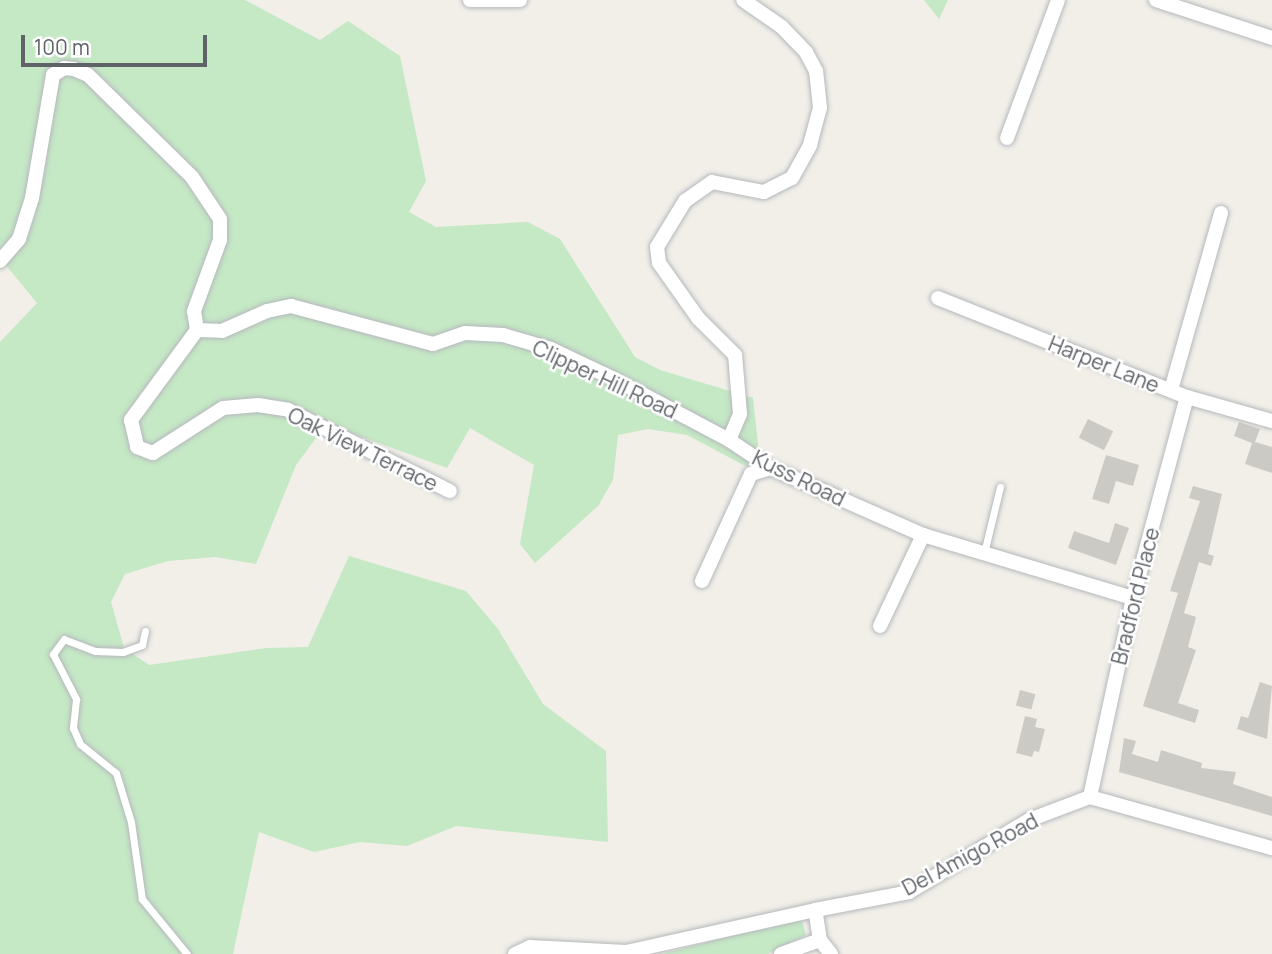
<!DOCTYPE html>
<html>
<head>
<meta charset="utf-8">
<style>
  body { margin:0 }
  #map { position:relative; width:1272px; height:954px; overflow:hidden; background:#f1efe8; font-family:Manrope,sans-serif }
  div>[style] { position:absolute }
  .green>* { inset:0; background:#c5e8c5 }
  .building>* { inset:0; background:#cccac5; transform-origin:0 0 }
  .roads { filter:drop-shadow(0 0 2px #b5b8bc) drop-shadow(0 0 2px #b5b8bc) }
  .service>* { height:7px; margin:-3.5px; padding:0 3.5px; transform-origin:3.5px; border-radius:3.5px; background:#fff }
  .minor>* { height:14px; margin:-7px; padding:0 7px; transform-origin:7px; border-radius:7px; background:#fff }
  span { translate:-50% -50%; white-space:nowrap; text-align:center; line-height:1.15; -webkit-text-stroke:5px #fff; paint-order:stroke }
  .street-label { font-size:21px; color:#5f6368 }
  .scale { position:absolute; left:21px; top:35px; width:186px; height:32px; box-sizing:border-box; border:4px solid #5f6368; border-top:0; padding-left:9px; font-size:21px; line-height:24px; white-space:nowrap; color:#5f6368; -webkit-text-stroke:5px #fff; paint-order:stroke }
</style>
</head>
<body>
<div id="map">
  <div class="green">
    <div style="clip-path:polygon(0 0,245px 0,320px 40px,348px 21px,400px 56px,426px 181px,409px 212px,436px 227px,528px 222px,560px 239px,635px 357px,660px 370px,753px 398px,759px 453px,751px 469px,687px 435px,648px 429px,618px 435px,613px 480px,598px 506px,535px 563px,520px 544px,534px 465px,470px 428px,447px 468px,340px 429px,316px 438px,296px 465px,256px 564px,215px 557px,168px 561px,125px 574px,111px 602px,124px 648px,149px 665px,267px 648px,308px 647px,349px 556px,466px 591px,498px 629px,543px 704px,606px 751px,608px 842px,456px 826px,407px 846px,360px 842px,314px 852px,259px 832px,233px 954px,0 954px,0 342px,37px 303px,0 258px)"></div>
    <div style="clip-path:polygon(924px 0,948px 0,939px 19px)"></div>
    <div style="clip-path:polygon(801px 918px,806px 935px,768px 954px,662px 954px)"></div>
  </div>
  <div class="building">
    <div style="left:1088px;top:419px;width:28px;height:21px;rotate:26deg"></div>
    <div style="clip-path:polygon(1239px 422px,1260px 429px,1255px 442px,1272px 447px,1272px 473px,1245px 464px,1252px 443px,1234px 436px)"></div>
    <div style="clip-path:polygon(1106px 455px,1139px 465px,1133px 486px,1116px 481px,1109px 504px,1092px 499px)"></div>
    <div style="clip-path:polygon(1193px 486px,1222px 494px,1208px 554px,1214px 556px,1211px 566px,1199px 562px,1184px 613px,1196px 617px,1188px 647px,1196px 650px,1178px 703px,1199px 710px,1195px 723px,1143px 706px,1178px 593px,1170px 591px,1200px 501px,1189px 498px)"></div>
    <div style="clip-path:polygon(1115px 523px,1129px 528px,1116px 565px,1068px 548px,1074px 531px,1109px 543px)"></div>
    <div style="clip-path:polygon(1260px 682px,1272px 686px,1267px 739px,1237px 729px,1241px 716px,1248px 718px)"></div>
    <div style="left:1020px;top:690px;width:16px;height:16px;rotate:15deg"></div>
    <div style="clip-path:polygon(1025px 716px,1037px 719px,1035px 727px,1045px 729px,1039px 752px,1034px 751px,1032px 757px,1016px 753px)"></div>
    <div style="clip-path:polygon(1124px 738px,1136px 741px,1132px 754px,1158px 762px,1161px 750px,1202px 763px,1201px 768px,1236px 772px,1233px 784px,1272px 797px,1272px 816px,1119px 772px)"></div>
  </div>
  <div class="roads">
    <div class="service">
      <div style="left:984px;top:553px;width:68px;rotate:-76.4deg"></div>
      <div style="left:145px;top:631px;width:14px;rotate:102deg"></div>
      <div style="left:142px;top:645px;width:20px;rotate:160deg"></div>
      <div style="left:123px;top:652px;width:28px;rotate:-178deg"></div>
      <div style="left:95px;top:651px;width:33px;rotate:-159deg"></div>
      <div style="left:64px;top:639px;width:19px;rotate:126deg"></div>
      <div style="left:53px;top:654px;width:51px;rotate:62.9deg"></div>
      <div style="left:76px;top:699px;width:29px;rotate:96deg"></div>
      <div style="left:73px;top:728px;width:17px;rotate:66deg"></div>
      <div style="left:80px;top:744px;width:46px;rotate:38.9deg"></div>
      <div style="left:116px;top:773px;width:51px;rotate:73deg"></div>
      <div style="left:131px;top:822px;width:78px;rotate:81.9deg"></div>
      <div style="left:142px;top:899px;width:71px;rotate:50.7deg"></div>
    </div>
    <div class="minor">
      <div style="left:470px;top:0;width:50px"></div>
      <div style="left:1156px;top:0;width:122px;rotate:18.1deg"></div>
      <div style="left:1007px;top:138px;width:147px;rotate:-69.7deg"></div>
      <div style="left:0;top:261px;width:29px;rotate:-49deg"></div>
      <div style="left:19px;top:239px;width:43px;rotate:-72.4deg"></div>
      <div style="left:32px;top:198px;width:125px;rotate:-80.3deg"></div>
      <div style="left:53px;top:75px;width:13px;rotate:-32deg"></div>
      <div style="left:64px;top:68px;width:10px;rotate:6deg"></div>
      <div style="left:74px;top:69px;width:15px;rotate:23deg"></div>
      <div style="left:88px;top:75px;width:146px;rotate:44.4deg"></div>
      <div style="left:192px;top:177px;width:50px;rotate:56.3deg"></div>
      <div style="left:220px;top:219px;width:21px;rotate:90deg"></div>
      <div style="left:220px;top:240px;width:76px;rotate:110.1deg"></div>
      <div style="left:194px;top:311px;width:19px;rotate:81deg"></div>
      <div style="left:197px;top:330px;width:25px;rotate:2deg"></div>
      <div style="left:222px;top:331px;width:49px;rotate:-24deg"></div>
      <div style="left:267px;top:311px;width:25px;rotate:-12deg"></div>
      <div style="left:291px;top:306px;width:147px;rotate:15deg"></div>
      <div style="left:433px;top:344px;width:34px;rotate:-19deg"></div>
      <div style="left:465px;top:333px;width:38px;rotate:3deg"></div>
      <div style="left:503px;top:335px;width:50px;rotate:16.3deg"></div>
      <div style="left:551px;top:349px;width:70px;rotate:25.5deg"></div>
      <div style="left:614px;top:379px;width:130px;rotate:27.9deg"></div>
      <div style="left:729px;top:440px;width:50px;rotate:33.7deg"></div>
      <div style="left:771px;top:468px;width:166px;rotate:23.8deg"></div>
      <div style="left:923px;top:535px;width:219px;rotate:16.7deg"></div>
      <div style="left:938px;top:298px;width:268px;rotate:21.7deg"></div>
      <div style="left:1187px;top:397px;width:88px;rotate:15.8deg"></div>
      <div style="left:197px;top:330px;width:112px;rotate:126.3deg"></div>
      <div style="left:131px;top:420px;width:28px;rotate:77deg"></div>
      <div style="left:137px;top:447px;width:17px;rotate:21deg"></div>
      <div style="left:153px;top:453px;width:83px;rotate:-32.7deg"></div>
      <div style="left:223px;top:408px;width:35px;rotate:-5deg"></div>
      <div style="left:258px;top:405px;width:30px;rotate:9deg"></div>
      <div style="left:288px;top:410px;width:181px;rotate:26.6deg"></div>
      <div style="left:1171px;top:390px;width:184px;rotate:-74.2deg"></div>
      <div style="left:729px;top:440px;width:28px;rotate:-67deg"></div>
      <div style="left:740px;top:414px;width:59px;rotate:-94.8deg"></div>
      <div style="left:735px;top:355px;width:52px;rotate:-135deg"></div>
      <div style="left:698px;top:318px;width:67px;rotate:-125.3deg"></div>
      <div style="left:659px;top:263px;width:16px;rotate:-97deg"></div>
      <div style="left:657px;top:247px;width:54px;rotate:-58.7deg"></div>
      <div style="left:685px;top:201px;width:33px;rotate:-35deg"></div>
      <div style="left:712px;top:182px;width:53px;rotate:10.9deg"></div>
      <div style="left:764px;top:192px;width:31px;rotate:-27deg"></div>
      <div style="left:792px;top:178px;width:38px;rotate:-61deg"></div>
      <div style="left:810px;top:145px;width:38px;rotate:-75deg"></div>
      <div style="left:820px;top:108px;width:37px;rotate:-96deg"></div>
      <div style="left:816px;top:71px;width:21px;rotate:-118deg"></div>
      <div style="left:806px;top:52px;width:35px;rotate:-134deg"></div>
      <div style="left:782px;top:27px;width:47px;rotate:-145.3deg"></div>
      <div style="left:702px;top:581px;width:118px;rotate:-65.4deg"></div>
      <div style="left:751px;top:474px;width:21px;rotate:-17deg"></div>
      <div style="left:880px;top:626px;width:101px;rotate:-64.7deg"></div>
      <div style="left:1090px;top:797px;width:204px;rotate:-77.8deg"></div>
      <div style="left:1133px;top:598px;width:208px;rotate:-75deg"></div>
      <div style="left:820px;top:940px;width:18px;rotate:52deg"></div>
      <div style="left:515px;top:954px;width:17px;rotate:-25deg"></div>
      <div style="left:530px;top:947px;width:96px;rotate:3deg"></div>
      <div style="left:626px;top:952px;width:194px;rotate:-12.5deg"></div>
      <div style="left:781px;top:954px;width:41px;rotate:-19.7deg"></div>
      <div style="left:820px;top:940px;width:30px;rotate:-99deg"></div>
      <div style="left:815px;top:910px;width:96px;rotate:-10.8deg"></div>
      <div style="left:909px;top:892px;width:140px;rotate:-31deg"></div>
      <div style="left:1029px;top:820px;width:65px;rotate:-20.7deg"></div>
      <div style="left:1090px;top:797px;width:189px;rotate:15.7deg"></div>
    </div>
  </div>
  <div class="street-label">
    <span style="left:1104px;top:364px;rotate:22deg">Harper Lane</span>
    <span style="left:605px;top:379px;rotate:25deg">Clipper Hill Road</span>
    <span style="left:363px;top:449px;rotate:26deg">Oak View Terrace</span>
    <span style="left:799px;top:478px;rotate:26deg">Kuss Road</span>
    <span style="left:1135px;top:596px;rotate:-76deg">Bradford Place</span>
    <span style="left:970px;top:854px;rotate:-28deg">Del Amigo Road</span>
  </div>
  <div class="scale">100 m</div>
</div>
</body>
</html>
